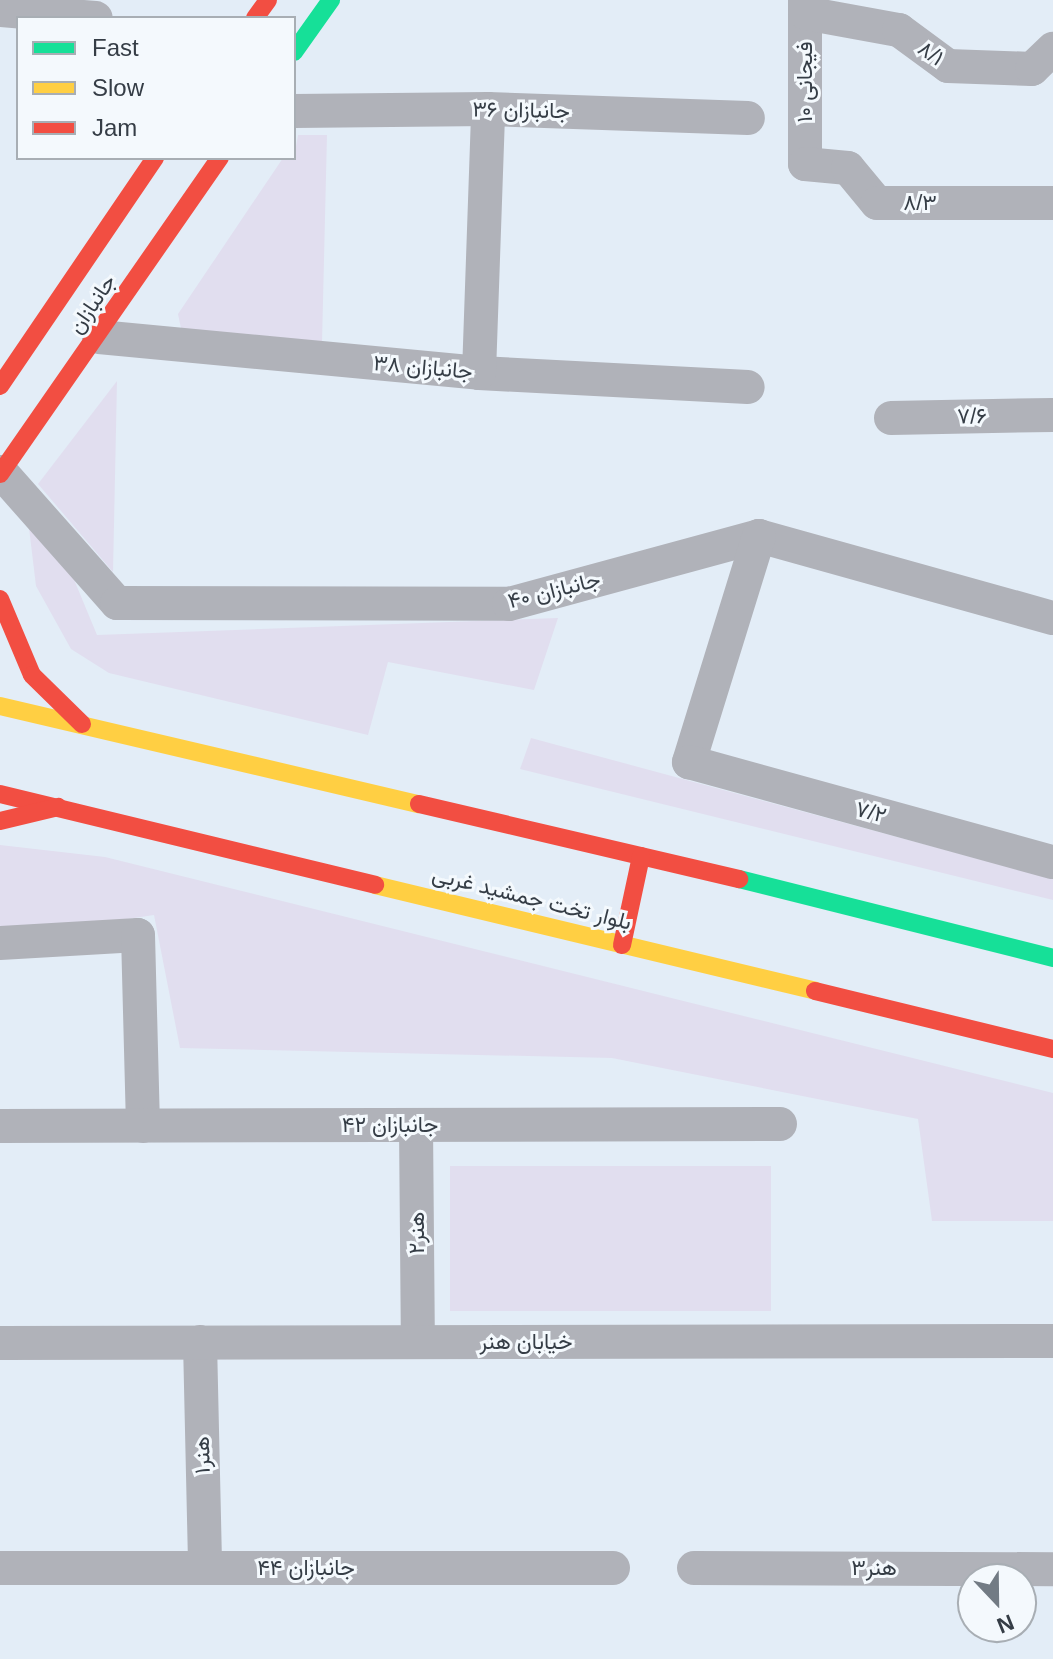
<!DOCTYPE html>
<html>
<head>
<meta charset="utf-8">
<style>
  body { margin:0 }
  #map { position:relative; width:1053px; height:1659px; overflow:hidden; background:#e3edf7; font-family:Helvetica,Vazirmatn,sans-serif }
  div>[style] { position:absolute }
  .green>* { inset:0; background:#e1deef; transform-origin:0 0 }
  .street>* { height:34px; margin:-17px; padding:0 17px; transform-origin:17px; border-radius:17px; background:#b0b2b9 }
  .fast>* { height:18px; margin:-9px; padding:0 9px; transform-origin:9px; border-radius:9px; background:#16e098 }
  .slow>* { height:18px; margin:-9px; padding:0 9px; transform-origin:9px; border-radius:9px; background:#ffcf43 }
  .jam>* { height:18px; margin:-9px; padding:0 9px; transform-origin:9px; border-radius:9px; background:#f24e42 }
  span { translate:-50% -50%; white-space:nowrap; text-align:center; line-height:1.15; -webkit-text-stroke:6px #f4f9fd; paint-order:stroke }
  .street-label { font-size:22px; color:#353d46 }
  .legend { position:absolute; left:16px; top:16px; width:280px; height:144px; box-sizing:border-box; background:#f4f9fd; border:2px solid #a8aeb4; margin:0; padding:10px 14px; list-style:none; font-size:24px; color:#353d46 }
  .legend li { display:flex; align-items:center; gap:16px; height:40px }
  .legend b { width:40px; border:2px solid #a8aeb4 }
  .north { position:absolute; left:957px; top:1563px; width:80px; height:80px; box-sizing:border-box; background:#f4f9fd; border:2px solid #a8aeb4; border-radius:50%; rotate:158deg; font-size:22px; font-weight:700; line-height:32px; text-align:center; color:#353d46 }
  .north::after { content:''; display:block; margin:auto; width:28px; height:36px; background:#727b84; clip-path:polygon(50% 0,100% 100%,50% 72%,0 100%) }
</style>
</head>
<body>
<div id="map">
  <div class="green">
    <div style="clip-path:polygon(298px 135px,327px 135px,322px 343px,182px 333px,178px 314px,283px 158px,294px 158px)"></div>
    <div style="clip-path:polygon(117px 381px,113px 572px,38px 484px)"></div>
    <div style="clip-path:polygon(29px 528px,68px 565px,97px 635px,558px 618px,534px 690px,388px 662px,368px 735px,109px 673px,71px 649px,36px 586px)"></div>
    <div style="clip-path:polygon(531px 738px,1053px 879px,1053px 900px,520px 769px)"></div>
    <div style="clip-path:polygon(0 845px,105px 857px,1053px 1093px,1053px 1221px,932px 1221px,918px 1119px,612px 1058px,180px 1048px,154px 915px,0 938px)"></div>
    <div style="left:771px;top:1166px;width:145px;height:321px;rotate:90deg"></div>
  </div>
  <div class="street">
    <div style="left:805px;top:0;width:164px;rotate:90deg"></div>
    <div style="left:805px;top:164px;width:43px;rotate:5.3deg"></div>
    <div style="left:848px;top:168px;width:45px;rotate:50.4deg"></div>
    <div style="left:877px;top:203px;width:176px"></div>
    <div style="left:0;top:10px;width:96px;rotate:4.8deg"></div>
    <div style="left:805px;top:13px;width:96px;rotate:10.3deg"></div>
    <div style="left:899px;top:30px;width:61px;rotate:36.3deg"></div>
    <div style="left:948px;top:66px;width:84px;rotate:2deg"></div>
    <div style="left:1032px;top:69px;width:29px;rotate:-44deg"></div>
    <div style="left:294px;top:111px;width:194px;rotate:-0.6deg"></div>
    <div style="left:488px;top:109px;width:260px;rotate:2deg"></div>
    <div style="left:99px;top:337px;width:382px;rotate:5.4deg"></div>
    <div style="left:479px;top:373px;width:269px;rotate:3deg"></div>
    <div style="left:479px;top:373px;width:264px;rotate:-88deg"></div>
    <div style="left:891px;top:418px;width:162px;rotate:-1.1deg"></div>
    <div style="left:1px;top:472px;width:175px;rotate:48.5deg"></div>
    <div style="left:117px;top:603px;width:392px;rotate:0.1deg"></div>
    <div style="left:509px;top:604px;width:259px;rotate:-15.2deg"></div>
    <div style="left:759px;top:536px;width:305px;rotate:15.6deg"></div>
    <div style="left:759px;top:536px;width:237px;rotate:107.2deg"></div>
    <div style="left:689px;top:762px;width:377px;rotate:15.4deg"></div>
    <div style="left:0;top:943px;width:138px;rotate:-3.3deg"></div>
    <div style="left:138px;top:935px;width:191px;rotate:88.5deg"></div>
    <div style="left:416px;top:1125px;width:217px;rotate:89.5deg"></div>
    <div style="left:0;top:1126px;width:780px;rotate:-0.15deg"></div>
    <div style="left:200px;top:1342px;width:226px;rotate:88.7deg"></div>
    <div style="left:0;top:1343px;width:1053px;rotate:-0.11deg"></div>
    <div style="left:0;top:1568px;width:613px"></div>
    <div style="left:694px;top:1568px;width:359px;rotate:0.2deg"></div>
  </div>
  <div class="fast">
    <div style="left:294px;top:52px;width:64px;rotate:-54.6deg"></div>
    <div style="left:739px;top:879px;width:324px;rotate:14.1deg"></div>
  </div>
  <div class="slow">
    <div style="left:0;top:706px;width:430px;rotate:13.2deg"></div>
    <div style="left:375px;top:885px;width:453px;rotate:13.5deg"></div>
  </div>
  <div class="jam">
    <div style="left:255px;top:18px;width:22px;rotate:-54deg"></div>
    <div style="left:0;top:386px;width:276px;rotate:-55.8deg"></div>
    <div style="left:0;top:474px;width:385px;rotate:-55.2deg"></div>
    <div style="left:0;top:599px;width:82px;rotate:67.2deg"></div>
    <div style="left:32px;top:675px;width:70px;rotate:44.4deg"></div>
    <div style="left:0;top:794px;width:386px;rotate:13.6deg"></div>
    <div style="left:419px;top:804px;width:329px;rotate:13.2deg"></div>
    <div style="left:0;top:821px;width:60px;rotate:-13.6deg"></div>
    <div style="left:622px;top:945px;width:91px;rotate:-77.9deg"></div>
    <div style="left:815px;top:991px;width:245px;rotate:13.7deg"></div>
  </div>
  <div class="street-label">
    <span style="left:931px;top:53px;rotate:35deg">۸/۱</span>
    <span style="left:805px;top:82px;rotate:-90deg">فیجانی ۱۰</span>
    <span style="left:521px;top:110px;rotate:1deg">۳۶ جانبازان</span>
    <span style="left:920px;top:203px">۸/۳</span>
    <span style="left:92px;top:304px;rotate:-56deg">جانبازان</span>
    <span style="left:423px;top:367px;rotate:5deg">۳۸ جانبازان</span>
    <span style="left:972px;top:416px;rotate:-1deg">۷/۶</span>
    <span style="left:554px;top:590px;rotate:-14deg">۴۰ جانبازان</span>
    <span style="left:871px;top:812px;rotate:15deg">۷/۲</span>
    <span style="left:532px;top:898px;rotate:14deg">بلوار تخت جمشید غربی</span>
    <span style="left:390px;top:1125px">۴۲ جانبازان</span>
    <span style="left:417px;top:1233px;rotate:-90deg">هنر۲</span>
    <span style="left:526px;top:1342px">خیابان هنر</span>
    <span style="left:202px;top:1455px;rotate:-91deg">هنر۱</span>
    <span style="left:306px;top:1568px">۴۴ جانبازان</span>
    <span style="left:874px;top:1568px">هنر۳</span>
  </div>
  <ul class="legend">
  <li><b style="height:10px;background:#16e098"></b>Fast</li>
  <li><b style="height:10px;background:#ffcf43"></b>Slow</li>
  <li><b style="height:10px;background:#f24e42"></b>Jam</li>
  </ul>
  <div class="north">N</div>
</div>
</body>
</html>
